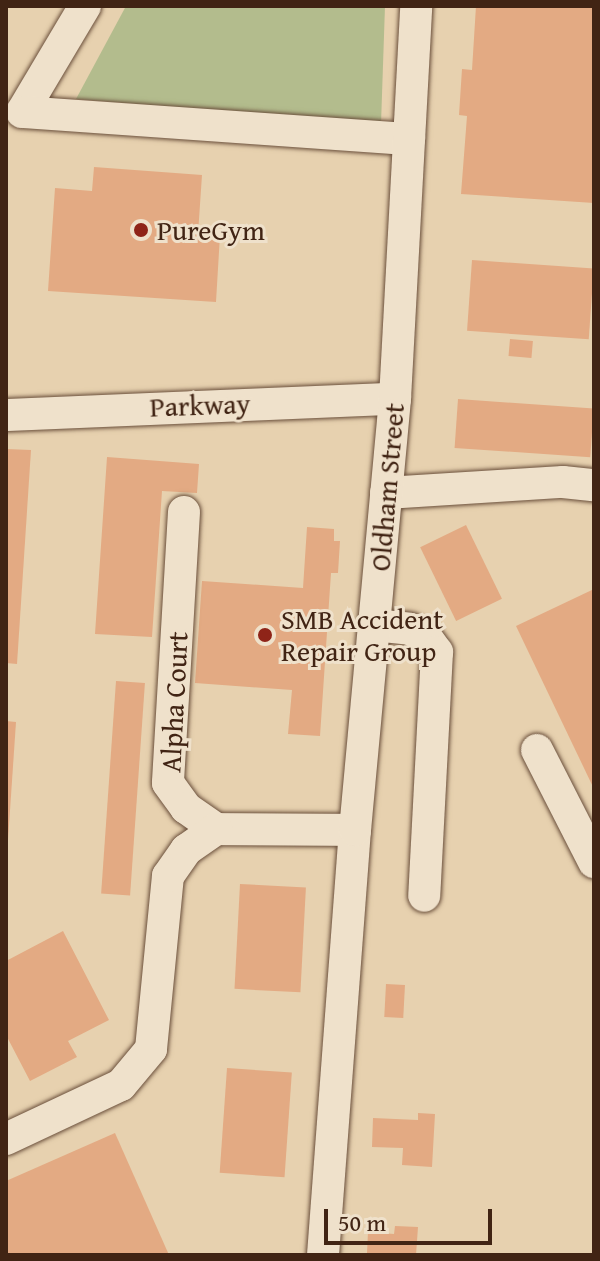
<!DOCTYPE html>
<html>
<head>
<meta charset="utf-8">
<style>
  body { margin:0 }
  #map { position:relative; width:600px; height:1261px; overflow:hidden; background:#e7d1af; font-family:"Gentium Book Plus",serif }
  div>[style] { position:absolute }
  .green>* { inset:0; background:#b3bc8d }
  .building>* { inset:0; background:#e3aa83; transform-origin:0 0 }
  .roads { filter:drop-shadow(0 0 2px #6a4f3b) drop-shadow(0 0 2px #6a4f3b) }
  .minor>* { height:32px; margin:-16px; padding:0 16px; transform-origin:16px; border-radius:16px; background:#efe1cb }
  .dots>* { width:22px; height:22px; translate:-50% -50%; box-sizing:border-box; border:4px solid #efe1cb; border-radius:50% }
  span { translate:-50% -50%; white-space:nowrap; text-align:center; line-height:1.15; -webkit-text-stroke:6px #efe1cb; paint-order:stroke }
  .poi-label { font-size:28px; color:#412414 }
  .left { translate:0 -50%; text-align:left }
  .street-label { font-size:28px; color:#412414 }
  .frame { position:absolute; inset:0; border:8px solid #412414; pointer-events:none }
  .scale { position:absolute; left:324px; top:1209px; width:168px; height:36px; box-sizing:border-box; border:4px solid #412414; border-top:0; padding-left:10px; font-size:24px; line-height:28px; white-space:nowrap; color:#412414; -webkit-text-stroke:6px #efe1cb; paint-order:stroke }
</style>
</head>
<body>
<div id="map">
  <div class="green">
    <div style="clip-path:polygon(126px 6px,385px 6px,381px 124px,76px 99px)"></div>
  </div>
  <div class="building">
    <div style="clip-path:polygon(476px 6px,594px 6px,594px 203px,461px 194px,467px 116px,459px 115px,462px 69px,472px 70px)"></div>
    <div style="clip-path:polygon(94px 167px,202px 175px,198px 234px,220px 235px,216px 302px,48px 291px,55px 188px,92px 191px)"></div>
    <div style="left:472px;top:260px;width:122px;height:71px;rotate:4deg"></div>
    <div style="left:510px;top:339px;width:23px;height:17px;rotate:5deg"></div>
    <div style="left:458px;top:399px;width:136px;height:49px;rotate:4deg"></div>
    <div style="clip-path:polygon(6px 449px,31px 450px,17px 664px,6px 663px)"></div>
    <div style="clip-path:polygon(107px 457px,199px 464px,197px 493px,162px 491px,152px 637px,95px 634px)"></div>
    <div style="left:466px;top:525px;width:82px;height:51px;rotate:64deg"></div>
    <div style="clip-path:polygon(307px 527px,334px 529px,334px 541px,340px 541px,338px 573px,331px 573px,320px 736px,288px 734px,292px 690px,195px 683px,202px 581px,303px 588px)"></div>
    <div style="clip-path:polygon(594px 589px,594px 789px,516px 626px)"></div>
    <div style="left:116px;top:681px;width:29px;height:213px;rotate:4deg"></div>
    <div style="clip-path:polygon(6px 721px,16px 722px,8px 840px,6px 840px)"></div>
    <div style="left:240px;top:884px;width:66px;height:105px;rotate:3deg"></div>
    <div style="clip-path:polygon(63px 931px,109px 1020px,68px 1041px,77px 1057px,30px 1081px,6px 1035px,6px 961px)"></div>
    <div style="left:386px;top:984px;width:19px;height:33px;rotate:3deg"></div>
    <div style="left:227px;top:1068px;width:65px;height:105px;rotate:4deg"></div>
    <div style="clip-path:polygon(418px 1113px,435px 1114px,432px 1167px,402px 1165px,403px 1148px,372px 1147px,373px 1118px,418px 1120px)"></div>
    <div style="clip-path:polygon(115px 1133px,169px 1255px,6px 1255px,6px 1181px)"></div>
    <div style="clip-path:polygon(395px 1226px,418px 1227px,416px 1255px,367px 1253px,368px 1232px,394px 1234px)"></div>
  </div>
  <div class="roads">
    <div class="minor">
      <div style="left:85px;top:6px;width:123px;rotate:120.7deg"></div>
      <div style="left:22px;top:112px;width:388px;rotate:4deg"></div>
      <div style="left:6px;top:415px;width:389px;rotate:-2.4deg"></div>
      <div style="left:386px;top:493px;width:177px;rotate:-3.6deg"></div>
      <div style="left:563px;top:482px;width:31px;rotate:6deg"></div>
      <div style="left:184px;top:512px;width:271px;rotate:93.4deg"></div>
      <div style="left:168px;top:783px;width:31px;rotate:54deg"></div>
      <div style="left:186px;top:808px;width:37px;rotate:35deg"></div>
      <div style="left:216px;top:829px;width:139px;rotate:0.4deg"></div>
      <div style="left:374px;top:625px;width:36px;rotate:6deg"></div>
      <div style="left:410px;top:629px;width:18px;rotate:27deg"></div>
      <div style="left:426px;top:637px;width:19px;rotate:54deg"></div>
      <div style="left:437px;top:652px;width:244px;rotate:93deg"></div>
      <div style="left:537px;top:750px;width:126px;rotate:63deg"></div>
      <div style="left:6px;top:1139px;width:127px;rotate:-25.2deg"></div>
      <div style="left:121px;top:1085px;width:47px;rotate:-50.2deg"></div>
      <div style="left:151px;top:1049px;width:174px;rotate:-84.4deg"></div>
      <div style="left:168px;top:876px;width:32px;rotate:-55deg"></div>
      <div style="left:186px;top:850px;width:37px;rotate:-35deg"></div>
      <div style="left:323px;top:1255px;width:426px;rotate:-85.7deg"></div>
      <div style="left:355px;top:830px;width:433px;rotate:-84.7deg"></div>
      <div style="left:395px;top:399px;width:394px;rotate:-86.9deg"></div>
    </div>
  </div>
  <div class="dots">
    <div style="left:141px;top:230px;background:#8f2418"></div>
    <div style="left:265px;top:635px;background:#8f2418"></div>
  </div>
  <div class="poi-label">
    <span class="left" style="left:157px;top:230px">PureGym</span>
    <span class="left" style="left:281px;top:635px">SMB Accident<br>Repair Group</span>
  </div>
  <div class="street-label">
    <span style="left:200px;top:405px;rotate:-2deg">Parkway</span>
    <span style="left:387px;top:487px;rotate:-85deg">Oldham Street</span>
    <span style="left:174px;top:702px;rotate:-87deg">Alpha Court</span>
  </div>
  <div class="frame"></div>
  <div class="scale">50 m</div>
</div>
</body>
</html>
